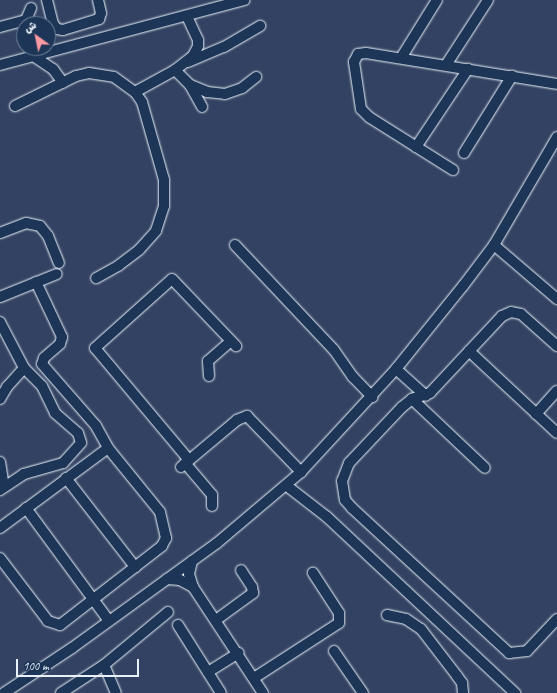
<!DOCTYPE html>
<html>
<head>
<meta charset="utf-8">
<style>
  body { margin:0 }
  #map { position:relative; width:557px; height:693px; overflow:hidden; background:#334262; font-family:Caveat,"Playpen Sans Arabic",sans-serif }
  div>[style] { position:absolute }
  .roads { filter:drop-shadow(0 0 1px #e8f1f8) drop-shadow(0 0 1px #e8f1f8) }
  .minor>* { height:10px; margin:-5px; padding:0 5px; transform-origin:5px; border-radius:5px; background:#1d3557 }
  span { translate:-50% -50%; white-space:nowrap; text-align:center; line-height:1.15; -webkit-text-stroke:3.5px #1d3557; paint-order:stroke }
  .north { position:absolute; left:16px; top:16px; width:40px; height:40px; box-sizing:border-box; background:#1d3557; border:1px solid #6e8097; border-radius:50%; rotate:327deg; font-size:11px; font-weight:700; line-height:16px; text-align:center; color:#e8f1f8 }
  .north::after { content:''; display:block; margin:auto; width:14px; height:18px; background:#ff9aa2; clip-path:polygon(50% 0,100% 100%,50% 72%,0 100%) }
  .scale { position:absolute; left:16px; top:659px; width:123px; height:18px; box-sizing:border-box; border:2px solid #e8f1f8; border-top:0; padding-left:5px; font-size:12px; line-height:14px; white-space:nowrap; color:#e8f1f8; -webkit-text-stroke:3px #1d3557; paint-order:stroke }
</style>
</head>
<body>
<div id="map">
  <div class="roads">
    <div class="minor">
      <div style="left:47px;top:0;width:25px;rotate:76deg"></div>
      <div style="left:53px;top:24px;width:6px;rotate:51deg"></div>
      <div style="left:57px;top:29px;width:6px;rotate:9deg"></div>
      <div style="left:63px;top:30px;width:38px;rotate:-17deg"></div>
      <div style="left:99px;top:19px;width:6px;rotate:-72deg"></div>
      <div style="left:101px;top:13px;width:13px;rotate:-103deg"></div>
      <div style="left:0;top:27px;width:27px;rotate:-15deg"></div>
      <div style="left:26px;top:20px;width:13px;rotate:-67deg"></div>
      <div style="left:35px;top:57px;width:22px;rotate:34deg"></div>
      <div style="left:53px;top:69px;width:17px;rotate:54deg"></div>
      <div style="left:401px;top:58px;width:68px;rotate:-58.2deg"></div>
      <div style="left:188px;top:62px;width:39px;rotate:-23deg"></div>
      <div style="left:224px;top:47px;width:42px;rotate:-30.3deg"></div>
      <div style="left:0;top:65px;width:253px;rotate:-14.9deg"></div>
      <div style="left:446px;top:65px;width:77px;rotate:-57.1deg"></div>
      <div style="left:175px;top:70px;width:21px;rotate:45deg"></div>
      <div style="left:190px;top:85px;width:18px;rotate:22deg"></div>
      <div style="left:207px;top:92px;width:18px;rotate:6deg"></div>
      <div style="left:225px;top:94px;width:18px;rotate:-19deg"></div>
      <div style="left:242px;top:88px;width:18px;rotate:-38deg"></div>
      <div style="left:190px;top:85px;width:25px;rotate:61deg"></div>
      <div style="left:135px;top:92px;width:46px;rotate:-28.8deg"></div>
      <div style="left:175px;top:70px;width:23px;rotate:-38deg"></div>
      <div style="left:193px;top:56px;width:11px;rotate:-63deg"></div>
      <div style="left:198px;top:46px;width:6px;rotate:-90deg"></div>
      <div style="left:198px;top:40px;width:26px;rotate:-115deg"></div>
      <div style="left:15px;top:106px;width:68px;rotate:-26.2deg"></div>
      <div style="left:76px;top:76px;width:13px;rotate:-13deg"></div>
      <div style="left:89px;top:73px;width:25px;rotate:9deg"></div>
      <div style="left:114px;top:77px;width:26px;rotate:36deg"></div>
      <div style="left:135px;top:92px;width:12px;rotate:55deg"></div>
      <div style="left:142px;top:102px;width:81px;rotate:74.2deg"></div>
      <div style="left:164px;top:180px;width:26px;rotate:90deg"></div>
      <div style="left:164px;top:206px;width:26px;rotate:108deg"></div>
      <div style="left:156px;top:231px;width:25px;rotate:132deg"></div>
      <div style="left:139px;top:250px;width:26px;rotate:143deg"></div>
      <div style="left:118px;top:266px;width:25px;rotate:151deg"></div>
      <div style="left:416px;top:147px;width:94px;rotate:-56.3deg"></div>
      <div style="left:464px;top:153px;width:91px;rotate:-58.1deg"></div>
      <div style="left:453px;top:170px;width:99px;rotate:-147.8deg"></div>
      <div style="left:369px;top:117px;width:11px;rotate:-135deg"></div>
      <div style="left:361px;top:109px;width:48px;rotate:-98.5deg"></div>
      <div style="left:354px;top:62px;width:9px;rotate:-63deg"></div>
      <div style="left:358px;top:54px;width:8px;rotate:-7deg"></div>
      <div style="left:366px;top:53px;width:193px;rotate:9.2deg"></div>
      <div style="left:0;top:233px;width:28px;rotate:-21deg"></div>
      <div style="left:26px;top:223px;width:14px;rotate:12deg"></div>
      <div style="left:40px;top:226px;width:13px;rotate:51deg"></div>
      <div style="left:48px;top:236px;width:29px;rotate:68deg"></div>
      <div style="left:235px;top:245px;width:144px;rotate:46.7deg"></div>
      <div style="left:334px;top:350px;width:33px;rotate:55deg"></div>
      <div style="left:353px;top:377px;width:28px;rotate:46deg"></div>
      <div style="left:494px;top:245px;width:83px;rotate:40.6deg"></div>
      <div style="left:36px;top:282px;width:61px;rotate:64.7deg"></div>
      <div style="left:62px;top:337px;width:7px;rotate:106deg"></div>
      <div style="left:60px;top:344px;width:21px;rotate:139deg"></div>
      <div style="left:44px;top:358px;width:6px;rotate:108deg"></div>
      <div style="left:42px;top:364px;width:82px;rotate:48.9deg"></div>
      <div style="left:96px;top:426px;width:25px;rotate:61deg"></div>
      <div style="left:0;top:297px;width:61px;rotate:-22deg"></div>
      <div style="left:0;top:322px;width:52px;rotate:62.4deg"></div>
      <div style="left:24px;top:368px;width:25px;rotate:45deg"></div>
      <div style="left:42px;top:386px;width:30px;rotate:64deg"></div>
      <div style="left:55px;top:413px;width:30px;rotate:41deg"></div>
      <div style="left:78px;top:433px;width:10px;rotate:73deg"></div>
      <div style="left:81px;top:443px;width:27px;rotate:132deg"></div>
      <div style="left:63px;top:463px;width:41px;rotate:164.2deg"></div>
      <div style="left:24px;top:474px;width:29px;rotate:146deg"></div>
      <div style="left:557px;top:346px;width:48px;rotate:-138.4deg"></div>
      <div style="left:521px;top:314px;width:10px;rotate:-169deg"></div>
      <div style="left:511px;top:312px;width:10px;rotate:156deg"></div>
      <div style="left:502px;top:316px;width:105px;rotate:133.1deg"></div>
      <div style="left:430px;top:393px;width:19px;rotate:162deg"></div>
      <div style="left:412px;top:399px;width:13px;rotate:141deg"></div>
      <div style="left:402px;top:407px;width:77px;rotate:133.4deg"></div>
      <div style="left:349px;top:463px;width:19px;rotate:111deg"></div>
      <div style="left:342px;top:481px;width:19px;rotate:81deg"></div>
      <div style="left:345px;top:500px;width:11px;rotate:49deg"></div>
      <div style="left:352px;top:508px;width:214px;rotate:42.7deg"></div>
      <div style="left:509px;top:653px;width:18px;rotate:-6deg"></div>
      <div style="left:527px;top:651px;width:44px;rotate:-46.8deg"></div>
      <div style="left:469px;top:351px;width:120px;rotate:43deg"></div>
      <div style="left:396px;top:369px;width:40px;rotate:42deg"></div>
      <div style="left:209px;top:376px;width:15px;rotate:-94deg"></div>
      <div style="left:208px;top:361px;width:30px;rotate:-41deg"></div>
      <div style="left:0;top:399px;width:14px;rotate:-60deg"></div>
      <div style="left:7px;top:387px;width:25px;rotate:-48deg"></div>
      <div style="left:412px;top:399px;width:100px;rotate:43.4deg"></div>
      <div style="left:536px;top:414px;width:31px;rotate:-48deg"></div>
      <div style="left:189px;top:460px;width:146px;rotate:-130deg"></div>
      <div style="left:95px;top:348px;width:103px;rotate:-41.9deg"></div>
      <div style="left:172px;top:279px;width:93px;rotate:46.3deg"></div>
      <div style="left:0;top:462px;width:24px;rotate:81deg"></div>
      <div style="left:185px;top:463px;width:42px;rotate:49.8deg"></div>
      <div style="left:212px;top:495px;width:11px;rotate:90deg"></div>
      <div style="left:181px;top:467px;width:73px;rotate:-40deg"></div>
      <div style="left:237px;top:420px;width:11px;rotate:-22deg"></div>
      <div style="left:247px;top:416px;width:78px;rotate:46deg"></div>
      <div style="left:66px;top:478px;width:113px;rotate:52.2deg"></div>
      <div style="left:287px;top:486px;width:51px;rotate:37.8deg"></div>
      <div style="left:327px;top:517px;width:258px;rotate:43.1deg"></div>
      <div style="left:26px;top:508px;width:140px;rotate:53.7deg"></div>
      <div style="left:0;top:528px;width:134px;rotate:-36.5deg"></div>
      <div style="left:108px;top:448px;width:82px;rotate:50.9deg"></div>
      <div style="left:160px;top:512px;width:27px;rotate:77deg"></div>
      <div style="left:166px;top:538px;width:9px;rotate:117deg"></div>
      <div style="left:162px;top:546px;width:129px;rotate:142.2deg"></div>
      <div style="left:60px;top:625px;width:13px;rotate:-162deg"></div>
      <div style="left:48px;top:621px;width:79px;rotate:-127.3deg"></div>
      <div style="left:192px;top:561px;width:13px;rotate:103deg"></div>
      <div style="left:189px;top:574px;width:14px;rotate:73deg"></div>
      <div style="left:193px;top:587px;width:127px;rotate:56.6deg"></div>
      <div style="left:167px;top:579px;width:13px;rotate:4deg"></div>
      <div style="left:180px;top:580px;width:15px;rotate:28deg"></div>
      <div style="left:387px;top:615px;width:19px;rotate:12deg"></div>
      <div style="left:406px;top:619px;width:18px;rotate:34deg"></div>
      <div style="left:421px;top:629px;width:59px;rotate:52.5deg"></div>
      <div style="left:457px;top:676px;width:9px;rotate:54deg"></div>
      <div style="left:462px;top:683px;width:10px;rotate:84deg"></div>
      <div style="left:216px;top:620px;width:46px;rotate:-36.1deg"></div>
      <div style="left:253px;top:593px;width:6px;rotate:-99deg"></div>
      <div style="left:252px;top:587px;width:20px;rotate:-123deg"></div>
      <div style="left:178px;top:625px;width:80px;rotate:57.7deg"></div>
      <div style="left:334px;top:651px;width:51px;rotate:55.4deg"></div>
      <div style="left:104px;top:665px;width:30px;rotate:67deg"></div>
      <div style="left:208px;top:672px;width:36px;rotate:-32deg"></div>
      <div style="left:254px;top:678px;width:101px;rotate:-32.9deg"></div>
      <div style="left:339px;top:623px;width:10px;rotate:-90deg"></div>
      <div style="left:339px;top:613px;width:48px;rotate:-123deg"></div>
      <div style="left:4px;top:693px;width:82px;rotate:-33.5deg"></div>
      <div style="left:72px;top:648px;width:179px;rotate:-35.9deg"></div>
      <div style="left:217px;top:543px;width:110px;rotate:-40.2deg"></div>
      <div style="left:301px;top:472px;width:140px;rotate:-47.3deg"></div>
      <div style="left:396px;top:369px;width:107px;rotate:-51.1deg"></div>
      <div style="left:463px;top:286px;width:51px;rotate:-52.9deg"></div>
      <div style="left:494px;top:245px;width:125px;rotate:-59.7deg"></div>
      <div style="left:61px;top:693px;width:51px;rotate:-33.1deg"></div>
      <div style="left:104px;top:665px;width:83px;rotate:-39.6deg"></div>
    </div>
  </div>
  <div class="north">ش</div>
  <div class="scale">100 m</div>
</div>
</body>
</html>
